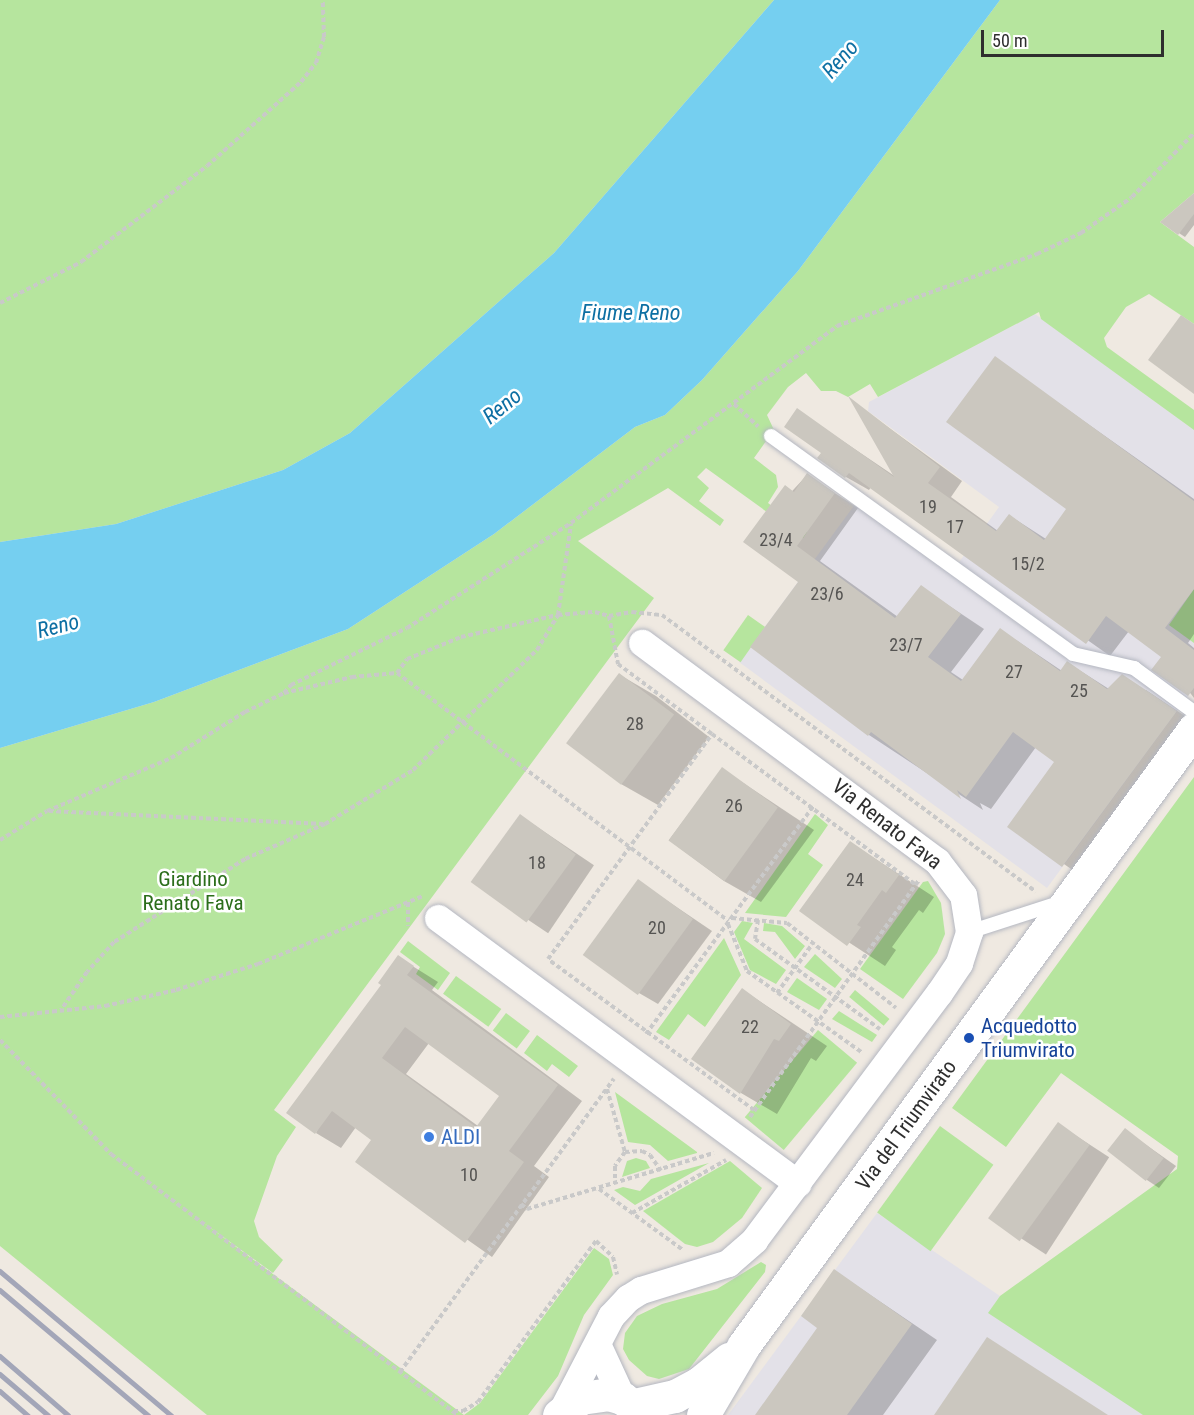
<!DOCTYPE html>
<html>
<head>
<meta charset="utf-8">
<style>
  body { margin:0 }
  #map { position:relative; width:1194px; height:1415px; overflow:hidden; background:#efe9e1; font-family:"Roboto Condensed",sans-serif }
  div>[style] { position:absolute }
  .industrial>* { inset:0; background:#e3e1e8 }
  .green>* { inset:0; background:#b6e59e; transform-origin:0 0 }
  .water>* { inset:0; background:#75cff0 }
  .shadow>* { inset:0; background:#0003; transform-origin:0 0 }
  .building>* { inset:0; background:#cbc7bf; transform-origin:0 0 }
  .path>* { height:4px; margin-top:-2px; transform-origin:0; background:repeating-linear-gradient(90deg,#c9c9c9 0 4.5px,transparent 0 7.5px) }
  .roads { filter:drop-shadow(0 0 2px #b4b7c1) drop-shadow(0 0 2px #b4b7c1) }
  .lane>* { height:14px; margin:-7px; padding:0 7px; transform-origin:7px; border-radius:7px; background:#fff }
  .street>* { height:27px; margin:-13.5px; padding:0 13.5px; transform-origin:13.5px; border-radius:13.5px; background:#fff }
  .secondary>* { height:33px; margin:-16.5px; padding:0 16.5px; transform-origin:16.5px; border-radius:16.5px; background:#fff }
  .rail>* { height:4.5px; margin:-2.25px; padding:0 2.25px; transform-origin:2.25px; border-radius:2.25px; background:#a3a6b8 }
  .dots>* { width:16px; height:16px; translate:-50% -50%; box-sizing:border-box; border:3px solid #fff; border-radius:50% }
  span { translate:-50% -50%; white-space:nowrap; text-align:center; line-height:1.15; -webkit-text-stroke:5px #fff; paint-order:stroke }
  .number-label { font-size:18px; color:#555452 }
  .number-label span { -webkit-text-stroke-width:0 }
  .street-label { font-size:21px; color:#2e2e2e }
  .park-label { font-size:21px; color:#2c6e1b }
  .transit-label { font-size:21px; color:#164399 }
  .left { translate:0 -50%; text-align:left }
  .shop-label { font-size:21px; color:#366cbe }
  .water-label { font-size:22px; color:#0d6fa3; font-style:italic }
  .scale { position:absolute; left:981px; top:30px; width:183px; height:27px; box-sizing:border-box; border:3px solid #2e2e2e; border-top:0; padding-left:8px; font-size:18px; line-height:21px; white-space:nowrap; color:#2e2e2e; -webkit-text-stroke:4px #fff; paint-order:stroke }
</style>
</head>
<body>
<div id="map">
  <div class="industrial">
    <div style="clip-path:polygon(1035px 314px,1194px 430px,1194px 688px,1047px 888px,739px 662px,859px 499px,955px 568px,999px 507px,868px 411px,869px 402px)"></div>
    <div style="clip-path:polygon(877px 1213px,1000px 1296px,990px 1311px,1148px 1415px,728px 1415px)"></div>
  </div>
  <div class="green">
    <div style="clip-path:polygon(0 0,774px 0,554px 253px,350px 433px,283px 470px,116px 524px,0 542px)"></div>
    <div style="clip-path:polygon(1000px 0,1194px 0,1194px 193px,1160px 222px,1194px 247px,1194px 324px,1149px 294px,1126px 307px,1104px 338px,1107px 347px,1194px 410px,1194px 430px,1041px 319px,1039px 312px,878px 397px,870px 384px,848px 397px,836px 391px,821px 391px,806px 373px,788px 387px,767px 415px,774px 430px,754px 458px,776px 475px,778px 487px,768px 503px,807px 532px,803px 538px,706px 468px,697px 477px,709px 488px,699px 501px,724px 520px,720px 526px,668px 488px,578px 541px,654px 598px,274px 1110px,296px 1127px,277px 1156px,254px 1221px,259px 1237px,283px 1260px,273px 1273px,197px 1218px,464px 1415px,207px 1415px,0 1246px,0 748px,154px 702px,348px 629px,494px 534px,635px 427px,665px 415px,702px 380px,798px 271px)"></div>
    <div style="clip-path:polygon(1194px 589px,1194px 643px,1169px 625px)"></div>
    <div style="left:748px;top:615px;width:21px;height:43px;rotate:35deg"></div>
    <div style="clip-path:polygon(1194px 777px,1194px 1415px,1143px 1415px,988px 1313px,1000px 1296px,1177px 1169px,1178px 1156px,1061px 1073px,1006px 1147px,952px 1108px)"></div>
    <div style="clip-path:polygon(815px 814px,828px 825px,808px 854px,823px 865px,786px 917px,745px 913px)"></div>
    <div style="clip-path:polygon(928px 881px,941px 903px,945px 934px,937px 953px,903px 999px,860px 969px,923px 882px)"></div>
    <div style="clip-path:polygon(742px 921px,753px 923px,744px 939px,786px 970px,776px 984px,750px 970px,734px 932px)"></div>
    <div style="clip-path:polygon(764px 923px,782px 926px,805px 946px,795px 959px,775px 932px,763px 931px)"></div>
    <div style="clip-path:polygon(724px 938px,741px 975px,705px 1027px,688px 1014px,669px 1040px,656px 1032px)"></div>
    <div style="clip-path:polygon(408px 941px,450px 973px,438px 990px,416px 974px,420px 967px,400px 952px)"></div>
    <div style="clip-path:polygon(815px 954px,842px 979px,835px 988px,804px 967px)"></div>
    <div style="left:456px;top:976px;width:56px;height:22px;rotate:36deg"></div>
    <div style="clip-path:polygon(797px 978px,827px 999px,819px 1010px,787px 992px)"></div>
    <div style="left:855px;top:990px;width:45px;height:9px;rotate:40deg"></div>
    <div style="clip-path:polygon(839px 1011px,877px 1035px,872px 1042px,832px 1019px)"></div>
    <div style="left:506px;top:1013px;width:30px;height:22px;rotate:37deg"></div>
    <div style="left:818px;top:1030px;width:51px;height:114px;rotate:40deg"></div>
    <div style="clip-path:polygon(537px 1035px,578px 1066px,569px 1077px,552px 1064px,547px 1071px,524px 1053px)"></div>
    <div style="clip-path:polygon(615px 1092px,697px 1152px,697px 1153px,668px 1161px,650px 1145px,628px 1142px)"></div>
    <div style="left:940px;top:1126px;width:66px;height:107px;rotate:36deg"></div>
    <div style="clip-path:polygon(636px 1158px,646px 1161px,650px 1168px,622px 1177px,627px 1161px)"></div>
    <div style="clip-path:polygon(730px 1161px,762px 1188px,742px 1218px,713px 1242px,697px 1247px,685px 1244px,643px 1211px)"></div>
    <div style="clip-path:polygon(709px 1163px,635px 1205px,614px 1190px,623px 1187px,640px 1191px,651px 1179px)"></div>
    <div style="clip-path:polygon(594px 1248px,609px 1259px,613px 1275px,584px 1315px,558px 1376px,528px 1415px,464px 1415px,480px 1403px)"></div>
    <div style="clip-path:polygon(761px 1262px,766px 1265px,765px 1272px,689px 1369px,659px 1379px,647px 1376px,629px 1360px,623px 1349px,625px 1333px,637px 1316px,662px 1304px,717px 1289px)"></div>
  </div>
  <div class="water">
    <div style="clip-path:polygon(774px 0,1000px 0,798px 271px,702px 380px,665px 415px,635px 427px,494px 534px,348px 629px,154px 702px,0 748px,0 542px,116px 524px,283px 470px,350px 433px,554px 253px)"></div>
  </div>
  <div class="shadow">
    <div style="clip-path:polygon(1194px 195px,1194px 225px,1185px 237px,1162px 222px)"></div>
    <div style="clip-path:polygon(995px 358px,1194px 499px,1194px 634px,1188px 643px,1194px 648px,1194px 698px,1163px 657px,1129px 631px,1110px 656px,871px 487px,869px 490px,846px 477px,823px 453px,797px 410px,896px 477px,852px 401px,962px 481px,951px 497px,998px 531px,1010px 516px,1046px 539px,1068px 509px)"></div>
    <div style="clip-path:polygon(807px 475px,858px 508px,820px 561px,898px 617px,921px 587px,984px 629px,951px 672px,963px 680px,1001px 630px,1062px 671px,1068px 663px,1109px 689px,1146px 690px,1194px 722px,1087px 880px,1009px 826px,1057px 762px,1036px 747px,991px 809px,980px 803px,983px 810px,869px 735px,800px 582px,745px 542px)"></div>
    <div style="clip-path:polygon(620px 675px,656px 696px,709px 737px,658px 805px,621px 784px)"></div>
    <div style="clip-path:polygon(722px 769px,814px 830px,761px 902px,724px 881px,669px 840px)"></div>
    <div style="left:521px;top:816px;width:88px;height:82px;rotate:34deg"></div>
    <div style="clip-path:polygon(851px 843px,934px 897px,923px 913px,919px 910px,892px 947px,896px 950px,885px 966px,801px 911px)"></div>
    <div style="clip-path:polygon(638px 881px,712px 931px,658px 1004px,639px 993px)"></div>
    <div style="clip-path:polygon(evenodd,398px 957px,438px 982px,432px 990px,582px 1101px,534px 1166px,549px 1177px,492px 1257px,357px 1162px,373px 1140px,356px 1127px,341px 1148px,316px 1133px,398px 957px,429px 1043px,501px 1095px,478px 1126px,406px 1074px,429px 1043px)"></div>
    <div style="clip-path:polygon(743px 990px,827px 1046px,816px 1061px,811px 1058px,777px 1114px,741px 1093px)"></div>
    <div style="left:1058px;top:1124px;width:61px;height:116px;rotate:33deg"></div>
    <div style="clip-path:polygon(1125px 1130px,1176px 1166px,1159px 1188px,1147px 1180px)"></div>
    <div style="clip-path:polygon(835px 1271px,937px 1340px,883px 1415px,757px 1415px,819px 1327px)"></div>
  </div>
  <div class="building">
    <div style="clip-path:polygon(1194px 193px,1194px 214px,1178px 235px,1160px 222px)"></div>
    <div style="clip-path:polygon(1181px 315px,1194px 324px,1194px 394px,1148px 360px)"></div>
    <div style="clip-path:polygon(995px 356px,1194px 501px,1194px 589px,1165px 628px,1194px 650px,1194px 688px,1188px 696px,1151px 670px,1161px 657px,1106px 616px,1086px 644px,849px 473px,845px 478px,817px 458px,821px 453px,784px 427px,797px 408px,894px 477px,848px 396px,940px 467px,928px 483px,996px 531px,1009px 514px,1044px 540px,1066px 509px,946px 422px)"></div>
    <div style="clip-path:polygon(807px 473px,835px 493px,797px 546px,895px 618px,921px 585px,961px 614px,928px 657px,961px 681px,1000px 628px,1060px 671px,1067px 661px,1107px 689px,1122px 674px,1177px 711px,1062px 867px,1007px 827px,1054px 762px,1013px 732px,966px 797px,957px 790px,961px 799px,871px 732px,868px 736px,750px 647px,798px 582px,743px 542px,785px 485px,794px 492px)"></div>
    <div style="left:619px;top:673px;width:69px;height:88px;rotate:37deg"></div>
    <div style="left:722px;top:767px;width:69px;height:91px;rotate:36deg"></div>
    <div style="left:520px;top:814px;width:69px;height:84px;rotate:36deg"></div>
    <div style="clip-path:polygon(850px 841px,899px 875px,886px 893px,882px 890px,857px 925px,861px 927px,847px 946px,799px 911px)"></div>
    <div style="left:638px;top:879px;width:68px;height:94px;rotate:36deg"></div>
    <div style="clip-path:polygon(evenodd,398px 955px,414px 966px,407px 975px,558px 1085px,509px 1151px,524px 1162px,465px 1243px,355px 1162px,371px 1140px,332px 1111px,315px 1134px,286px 1113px,381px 985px,378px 983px,398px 955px,405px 1027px,499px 1096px,476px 1127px,382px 1058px,405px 1027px)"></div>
    <div style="clip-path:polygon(742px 988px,791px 1024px,779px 1041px,774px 1039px,740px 1094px,691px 1059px)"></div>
    <div style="left:1058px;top:1122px;width:39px;height:119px;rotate:36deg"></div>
    <div style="left:1125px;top:1128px;width:49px;height:29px;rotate:38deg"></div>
    <div style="clip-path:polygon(834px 1269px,912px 1324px,847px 1415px,755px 1415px,817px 1328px,801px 1316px)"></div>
    <div style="clip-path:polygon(987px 1337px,1108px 1415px,934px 1415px)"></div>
  </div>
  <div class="path">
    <div style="left:0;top:303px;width:91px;rotate:-26.8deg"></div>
    <div style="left:81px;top:262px;width:158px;rotate:-37.3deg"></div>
    <div style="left:207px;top:166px;width:126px;rotate:-41.8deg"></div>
    <div style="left:301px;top:82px;width:24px;rotate:-52deg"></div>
    <div style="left:316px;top:63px;width:27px;rotate:-73deg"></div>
    <div style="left:324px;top:37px;width:37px;rotate:-92deg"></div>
    <div style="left:734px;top:404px;width:33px;rotate:43deg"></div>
    <div style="left:609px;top:616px;width:23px;rotate:-10deg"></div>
    <div style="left:632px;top:612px;width:30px;rotate:6deg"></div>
    <div style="left:662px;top:615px;width:465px;rotate:36.5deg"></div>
    <div style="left:397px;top:673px;width:414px;rotate:36.8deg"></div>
    <div style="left:284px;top:693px;width:11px;rotate:-49deg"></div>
    <div style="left:291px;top:685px;width:129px;rotate:-26.2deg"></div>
    <div style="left:407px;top:628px;width:195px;rotate:-32.6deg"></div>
    <div style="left:571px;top:523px;width:331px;rotate:-36.5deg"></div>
    <div style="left:837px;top:326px;width:213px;rotate:-19.8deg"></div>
    <div style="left:1037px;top:254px;width:49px;rotate:-25.5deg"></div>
    <div style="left:1081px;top:233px;width:62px;rotate:-35.2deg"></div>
    <div style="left:1132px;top:197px;width:89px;rotate:-45.9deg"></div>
    <div style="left:49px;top:811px;width:276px;rotate:2.7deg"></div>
    <div style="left:325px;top:824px;width:87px;rotate:156.4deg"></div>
    <div style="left:245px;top:859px;width:155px;rotate:147.6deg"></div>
    <div style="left:114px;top:942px;width:40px;rotate:132deg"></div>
    <div style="left:87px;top:972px;width:46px;rotate:124.4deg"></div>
    <div style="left:325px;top:824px;width:103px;rotate:-31.5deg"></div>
    <div style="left:413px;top:770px;width:173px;rotate:-44.1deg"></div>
    <div style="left:537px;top:650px;width:41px;rotate:-59deg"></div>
    <div style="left:558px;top:615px;width:92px;rotate:-81.9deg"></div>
    <div style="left:0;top:840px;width:55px;rotate:-31.7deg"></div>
    <div style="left:47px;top:811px;width:135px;rotate:-23.1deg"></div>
    <div style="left:171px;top:758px;width:87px;rotate:-31.9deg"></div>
    <div style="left:245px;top:712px;width:43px;rotate:-26deg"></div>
    <div style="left:284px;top:693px;width:70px;rotate:-13.2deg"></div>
    <div style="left:352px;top:677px;width:45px;rotate:-5.1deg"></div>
    <div style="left:397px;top:673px;width:17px;rotate:-54deg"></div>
    <div style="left:407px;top:659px;width:58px;rotate:-22.2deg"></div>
    <div style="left:461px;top:637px;width:99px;rotate:-12.8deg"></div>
    <div style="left:558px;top:615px;width:37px;rotate:-5deg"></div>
    <div style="left:595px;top:612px;width:15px;rotate:16deg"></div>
    <div style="left:609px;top:616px;width:49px;rotate:79.4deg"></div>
    <div style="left:618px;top:664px;width:117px;rotate:36.7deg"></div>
    <div style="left:408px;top:902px;width:24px;rotate:90deg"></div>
    <div style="left:732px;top:918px;width:55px;rotate:5.2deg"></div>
    <div style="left:787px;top:923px;width:138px;rotate:37.9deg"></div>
    <div style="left:758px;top:920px;width:19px;rotate:99deg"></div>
    <div style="left:755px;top:939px;width:154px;rotate:35.8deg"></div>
    <div style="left:728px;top:924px;width:51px;rotate:68deg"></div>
    <div style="left:747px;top:971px;width:142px;rotate:35.3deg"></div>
    <div style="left:777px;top:993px;width:62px;rotate:-54.2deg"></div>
    <div style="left:0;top:1017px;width:106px;rotate:-6deg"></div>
    <div style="left:105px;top:1006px;width:73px;rotate:-12.7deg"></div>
    <div style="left:176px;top:990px;width:86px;rotate:-17.6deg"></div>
    <div style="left:258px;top:964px;width:178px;rotate:-22.4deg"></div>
    <div style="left:646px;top:1034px;width:284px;rotate:-53.7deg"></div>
    <div style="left:0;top:1040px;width:159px;rotate:45.8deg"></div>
    <div style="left:111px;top:1154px;width:433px;rotate:37deg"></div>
    <div style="left:607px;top:1089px;width:66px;rotate:74.1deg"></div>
    <div style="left:625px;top:1152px;width:17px;rotate:126deg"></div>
    <div style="left:615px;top:1166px;width:18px;rotate:90deg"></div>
    <div style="left:754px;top:1110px;width:255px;rotate:-143.8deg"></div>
    <div style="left:548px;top:959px;width:278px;rotate:-53.9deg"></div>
    <div style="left:712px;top:734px;width:252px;rotate:36.5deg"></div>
    <div style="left:750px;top:1117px;width:292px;rotate:-54.5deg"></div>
    <div style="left:625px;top:1152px;width:17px;rotate:-3deg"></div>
    <div style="left:642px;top:1151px;width:9px;rotate:27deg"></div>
    <div style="left:650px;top:1155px;width:19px;rotate:55deg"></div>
    <div style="left:599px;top:1189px;width:104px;rotate:36deg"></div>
    <div style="left:521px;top:1204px;width:8px;rotate:40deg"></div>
    <div style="left:527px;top:1209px;width:195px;rotate:-16.7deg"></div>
    <div style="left:632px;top:1213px;width:108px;rotate:-29.4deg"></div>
    <div style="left:400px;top:1372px;width:363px;rotate:-53.9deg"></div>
    <div style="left:454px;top:1411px;width:9px"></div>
    <div style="left:463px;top:1411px;width:17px;rotate:-31deg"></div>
    <div style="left:478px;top:1402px;width:200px;rotate:-53.8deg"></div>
    <div style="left:596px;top:1241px;width:23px;rotate:43deg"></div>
    <div style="left:613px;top:1257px;width:18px;rotate:77deg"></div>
  </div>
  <div class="roads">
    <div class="lane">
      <div style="left:771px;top:436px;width:372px;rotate:35.8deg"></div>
      <div style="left:1073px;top:654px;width:63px;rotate:12.9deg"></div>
      <div style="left:1134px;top:668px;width:74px;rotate:36.3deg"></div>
      <div style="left:969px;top:932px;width:95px;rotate:-17.9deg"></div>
    </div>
    <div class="street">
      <div style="left:438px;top:918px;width:447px;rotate:36.4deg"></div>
      <div style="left:598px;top:1346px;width:57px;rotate:65.2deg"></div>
      <div style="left:561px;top:1412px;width:108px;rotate:-62.5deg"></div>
      <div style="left:611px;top:1316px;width:25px;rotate:-47deg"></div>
      <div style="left:628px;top:1298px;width:15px;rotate:-32deg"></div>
      <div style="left:641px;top:1290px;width:91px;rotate:-17.2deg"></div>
      <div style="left:728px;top:1263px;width:35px;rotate:-41deg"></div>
      <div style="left:754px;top:1240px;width:309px;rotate:-53.2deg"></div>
      <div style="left:939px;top:993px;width:36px;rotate:-56deg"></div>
      <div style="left:959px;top:963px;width:33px;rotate:-72deg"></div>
      <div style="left:969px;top:932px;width:37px;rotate:-99deg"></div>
      <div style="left:963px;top:895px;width:43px;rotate:-127.4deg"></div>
      <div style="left:937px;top:861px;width:367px;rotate:-143.5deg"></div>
    </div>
    <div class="secondary">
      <div style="left:634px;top:1405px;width:42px;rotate:-12.4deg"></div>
      <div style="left:675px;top:1396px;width:26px;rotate:-28deg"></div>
      <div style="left:698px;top:1384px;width:40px;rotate:-39deg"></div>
      <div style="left:559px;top:1415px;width:28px;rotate:-38deg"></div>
      <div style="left:581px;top:1398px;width:27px;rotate:-8deg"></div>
      <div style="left:608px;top:1394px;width:15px;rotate:16deg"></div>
      <div style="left:622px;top:1398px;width:29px;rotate:36deg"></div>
      <div style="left:703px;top:1415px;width:81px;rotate:-59.6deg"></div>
      <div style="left:744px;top:1345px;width:763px;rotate:-53.85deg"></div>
    </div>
  </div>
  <div class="rail">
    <div style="left:0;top:1271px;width:224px;rotate:40.1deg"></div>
    <div style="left:0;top:1290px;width:194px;rotate:40.2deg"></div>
    <div style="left:0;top:1356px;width:90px;rotate:40.9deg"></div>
    <div style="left:0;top:1374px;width:63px;rotate:40.5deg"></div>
    <div style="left:0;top:1391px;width:37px;rotate:41deg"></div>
  </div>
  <div class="dots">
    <div style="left:969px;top:1038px;background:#1a4fb4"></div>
    <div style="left:429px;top:1137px;background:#3f7fe0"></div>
  </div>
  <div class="number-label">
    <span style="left:928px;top:507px">19</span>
    <span style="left:955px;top:527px">17</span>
    <span style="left:776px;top:540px">23/4</span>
    <span style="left:1028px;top:564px">15/2</span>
    <span style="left:827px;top:594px">23/6</span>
    <span style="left:906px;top:645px">23/7</span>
    <span style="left:1014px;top:672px">27</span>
    <span style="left:1079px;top:691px">25</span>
    <span style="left:635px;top:724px">28</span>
    <span style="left:734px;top:806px">26</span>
    <span style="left:537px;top:863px">18</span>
    <span style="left:855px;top:880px">24</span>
    <span style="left:657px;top:928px">20</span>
    <span style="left:750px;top:1027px">22</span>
    <span style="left:469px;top:1175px">10</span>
  </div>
  <div class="street-label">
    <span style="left:887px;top:824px;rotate:38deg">Via Renato Fava</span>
    <span style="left:906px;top:1125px;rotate:-54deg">Via del Triumvirato</span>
  </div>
  <div class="park-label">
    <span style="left:193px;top:891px">Giardino<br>Renato Fava</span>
  </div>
  <div class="transit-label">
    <span class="left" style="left:981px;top:1038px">Acquedotto<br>Triumvirato</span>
  </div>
  <div class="shop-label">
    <span class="left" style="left:441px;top:1137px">ALDI</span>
  </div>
  <div class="water-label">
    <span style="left:840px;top:59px;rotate:-49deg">Reno</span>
    <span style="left:631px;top:313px">Fiume Reno</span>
    <span style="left:502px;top:406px;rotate:-39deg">Reno</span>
    <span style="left:58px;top:626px;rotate:-14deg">Reno</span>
  </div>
  <div class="scale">50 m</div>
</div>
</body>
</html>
